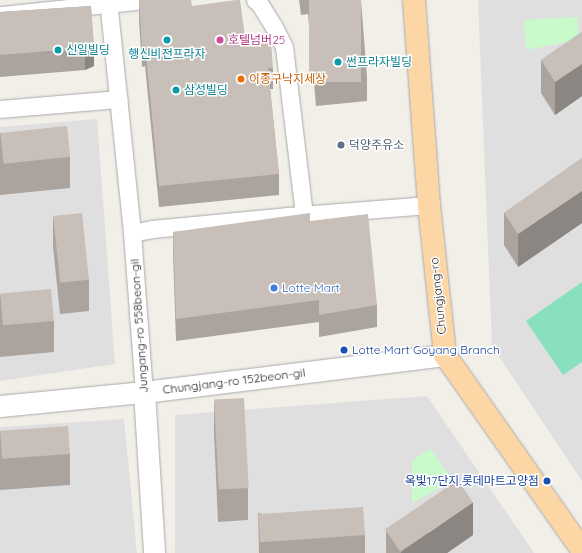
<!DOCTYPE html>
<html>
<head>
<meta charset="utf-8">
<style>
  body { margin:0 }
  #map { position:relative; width:582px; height:553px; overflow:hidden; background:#f2efe9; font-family:Quicksand,"Noto Sans KR",sans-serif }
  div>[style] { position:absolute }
  .residential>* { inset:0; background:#e0dfdf }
  .park>* { inset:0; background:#c8facc }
  .pitch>* { inset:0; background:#88e0be }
  .roads { filter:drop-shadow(0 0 1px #a9a9a9) drop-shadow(0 0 1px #a9a9a9) }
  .minor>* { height:17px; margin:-8.5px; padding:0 8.5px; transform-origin:8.5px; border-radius:8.5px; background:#fff }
  .tertiary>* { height:21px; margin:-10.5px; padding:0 10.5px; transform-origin:10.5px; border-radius:10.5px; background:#fff }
  .primary>* { height:22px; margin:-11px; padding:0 11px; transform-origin:11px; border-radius:11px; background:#fcd6a4 }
  .wall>* { inset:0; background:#aba49e }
  .shaded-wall>* { inset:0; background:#8b8681 }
  .building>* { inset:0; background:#c7bfb8; transform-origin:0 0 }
  .dots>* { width:11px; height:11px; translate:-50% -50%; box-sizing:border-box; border:2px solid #fff; border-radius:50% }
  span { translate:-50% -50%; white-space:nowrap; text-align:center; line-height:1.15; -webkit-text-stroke:3px #fff; paint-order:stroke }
  .hotel-label { font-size:12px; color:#b23c85 }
  .left { translate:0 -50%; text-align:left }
  .culture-label { font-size:12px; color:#0d838f }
  .food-label { font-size:12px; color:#c56008 }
  .service-label { font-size:12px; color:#4e5e75 }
  .shop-label { font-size:12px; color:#366cbe }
  .street-label { font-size:12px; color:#222 }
  .transit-label { font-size:12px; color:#164399 }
  .right { translate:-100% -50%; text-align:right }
</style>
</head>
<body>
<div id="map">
  <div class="residential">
    <div style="clip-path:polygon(478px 0,582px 0,582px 481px,492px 346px)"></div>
    <div style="clip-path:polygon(97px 119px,115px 364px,0 381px,0 127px)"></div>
    <div style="clip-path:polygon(427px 396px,534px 553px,175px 553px,175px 415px)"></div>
    <div style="clip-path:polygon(124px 419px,137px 553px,0 553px,0 427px)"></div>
  </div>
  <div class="park">
    <div style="clip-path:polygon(578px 17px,578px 40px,526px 50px,524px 20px)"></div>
    <div style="clip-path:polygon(430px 449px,453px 480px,412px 503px,412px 461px)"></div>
  </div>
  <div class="pitch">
    <div style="clip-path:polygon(582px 282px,582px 362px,563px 375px,526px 321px)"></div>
  </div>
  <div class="roads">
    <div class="minor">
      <div style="left:108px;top:0;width:234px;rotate:84.1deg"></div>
      <div style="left:132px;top:233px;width:159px;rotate:85.7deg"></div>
      <div style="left:255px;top:0;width:5px;rotate:37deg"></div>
      <div style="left:259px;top:3px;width:28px;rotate:58deg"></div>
      <div style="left:274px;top:27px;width:22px;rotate:63deg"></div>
      <div style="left:284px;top:47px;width:169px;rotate:83.2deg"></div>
      <div style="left:0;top:15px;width:147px;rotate:-5.9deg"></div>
      <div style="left:0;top:109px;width:119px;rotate:-4.8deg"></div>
      <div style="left:132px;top:233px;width:20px;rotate:-11deg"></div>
      <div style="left:152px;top:229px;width:137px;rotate:-5.5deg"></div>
      <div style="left:288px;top:216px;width:141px;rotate:-4.5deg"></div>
    </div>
    <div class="tertiary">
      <div style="left:144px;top:392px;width:161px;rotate:86.4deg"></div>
      <div style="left:0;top:406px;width:145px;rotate:-5.6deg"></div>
      <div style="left:144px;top:392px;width:303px;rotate:-7deg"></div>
    </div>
    <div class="primary">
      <div style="left:414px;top:0;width:206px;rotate:85.8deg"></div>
      <div style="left:429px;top:205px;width:151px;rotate:83.9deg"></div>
      <div style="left:445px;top:355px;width:238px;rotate:54.9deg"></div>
    </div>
  </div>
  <div class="wall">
    <div style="clip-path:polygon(139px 0,192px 6px,246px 44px,273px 68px,273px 89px,270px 89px,279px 174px,279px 195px,159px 207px,145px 66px,142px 67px,139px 21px)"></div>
    <div style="clip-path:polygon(299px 0,361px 0,367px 77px,367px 101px,316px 106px,308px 14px,301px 15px)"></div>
    <div style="clip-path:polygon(91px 6px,94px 66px,85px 70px,0 77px,0 12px)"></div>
    <div style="clip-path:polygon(582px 32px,582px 96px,555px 115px,541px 93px,541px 60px)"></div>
    <div style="clip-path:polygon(0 133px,70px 157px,70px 188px,0 195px)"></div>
    <div style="clip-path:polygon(582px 158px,582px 223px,518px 267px,504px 245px,504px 213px)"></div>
    <div style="clip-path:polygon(53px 216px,89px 280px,89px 311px,60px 314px,53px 247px)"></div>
    <div style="clip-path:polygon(310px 221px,377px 305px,377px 327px,319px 337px,319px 322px,176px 341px,173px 254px,173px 232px)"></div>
    <div style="clip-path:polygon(0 295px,54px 321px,54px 352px,0 357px)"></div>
    <div style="clip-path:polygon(214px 401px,248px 488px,248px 520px,218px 522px,214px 433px)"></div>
    <div style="clip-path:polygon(0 431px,70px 454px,70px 485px,0 490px)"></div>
    <div style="clip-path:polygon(258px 513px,365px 535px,365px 553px,259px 553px)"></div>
    <div style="clip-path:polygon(386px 530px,473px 535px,447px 553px,386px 553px)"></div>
  </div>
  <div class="shaded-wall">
    <div style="clip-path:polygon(94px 43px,94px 66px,85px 70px,85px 48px)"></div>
    <div style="clip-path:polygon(582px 64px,582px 96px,555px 115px,555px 82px)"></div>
    <div style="clip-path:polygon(582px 191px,582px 223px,518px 267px,518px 234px)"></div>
    <div style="clip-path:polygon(473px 502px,473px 535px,447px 553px,401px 553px,401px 552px)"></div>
  </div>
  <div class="building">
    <div style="clip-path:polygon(139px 0,191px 0,192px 6px,236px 0,240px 0,246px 44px,271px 42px,273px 68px,268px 68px,279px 174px,159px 186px,145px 45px,142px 46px)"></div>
    <div style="left:309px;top:0;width:52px;height:82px"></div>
    <div style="clip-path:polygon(91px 6px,94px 43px,85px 48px,0 55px,0 12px)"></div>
    <div style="clip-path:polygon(582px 32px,582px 64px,555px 82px,541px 60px)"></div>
    <div style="left:67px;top:126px;width:31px;height:67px;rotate:84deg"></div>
    <div style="clip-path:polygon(582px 158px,582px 191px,518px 234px,504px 213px)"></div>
    <div style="left:82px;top:213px;width:67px;height:29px;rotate:84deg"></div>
    <div style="clip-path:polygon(310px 213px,310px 221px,368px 214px,377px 305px,319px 315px,319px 300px,176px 319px,173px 232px)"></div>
    <div style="left:51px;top:289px;width:32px;height:51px;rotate:85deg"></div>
    <div style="left:244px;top:398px;width:90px;height:30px;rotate:87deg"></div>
    <div style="left:68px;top:426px;width:28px;height:68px;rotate:86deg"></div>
    <div style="left:458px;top:480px;width:27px;height:88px;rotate:56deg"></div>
    <div style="left:363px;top:507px;width:28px;height:105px;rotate:86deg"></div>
  </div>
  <div class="dots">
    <div style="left:167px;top:40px;background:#0f9aa8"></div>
    <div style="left:220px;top:40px;background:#d1479c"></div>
    <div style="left:58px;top:50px;background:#0f9aa8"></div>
    <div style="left:338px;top:62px;background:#0f9aa8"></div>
    <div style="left:241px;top:79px;background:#e8710a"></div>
    <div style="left:176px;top:90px;background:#0f9aa8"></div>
    <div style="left:341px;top:145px;background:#5c6f8a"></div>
    <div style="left:274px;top:288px;background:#3f7fe0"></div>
    <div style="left:344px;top:350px;background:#1a4fb4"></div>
    <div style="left:547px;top:481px;background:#1a4fb4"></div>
  </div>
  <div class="hotel-label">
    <span class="left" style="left:228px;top:40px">호텔넘버25</span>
  </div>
  <div class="culture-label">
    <span class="left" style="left:66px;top:50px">신일빌딩</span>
    <span style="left:167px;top:54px">행신비전프라자</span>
    <span class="left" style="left:346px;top:62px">썬프라자빌딩</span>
    <span class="left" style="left:184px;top:90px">삼성빌딩</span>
  </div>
  <div class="food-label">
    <span class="left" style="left:249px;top:79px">이종구낙지세상</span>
  </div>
  <div class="service-label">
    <span class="left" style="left:349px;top:145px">덕양주유소</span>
  </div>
  <div class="shop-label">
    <span class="left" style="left:282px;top:288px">Lotte Mart</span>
  </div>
  <div class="street-label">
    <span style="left:438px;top:296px;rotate:-96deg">Chungjang-ro</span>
    <span style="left:139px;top:326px;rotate:-94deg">Jungang-ro 558beon-gil</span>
    <span style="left:234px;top:381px;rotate:-7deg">Chungjang-ro 152beon-gil</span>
  </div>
  <div class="transit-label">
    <span class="left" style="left:352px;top:350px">Lotte Mart Goyang Branch</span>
    <span class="right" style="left:539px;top:481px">옥빛17단지.롯데마트고양점</span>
  </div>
</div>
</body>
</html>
